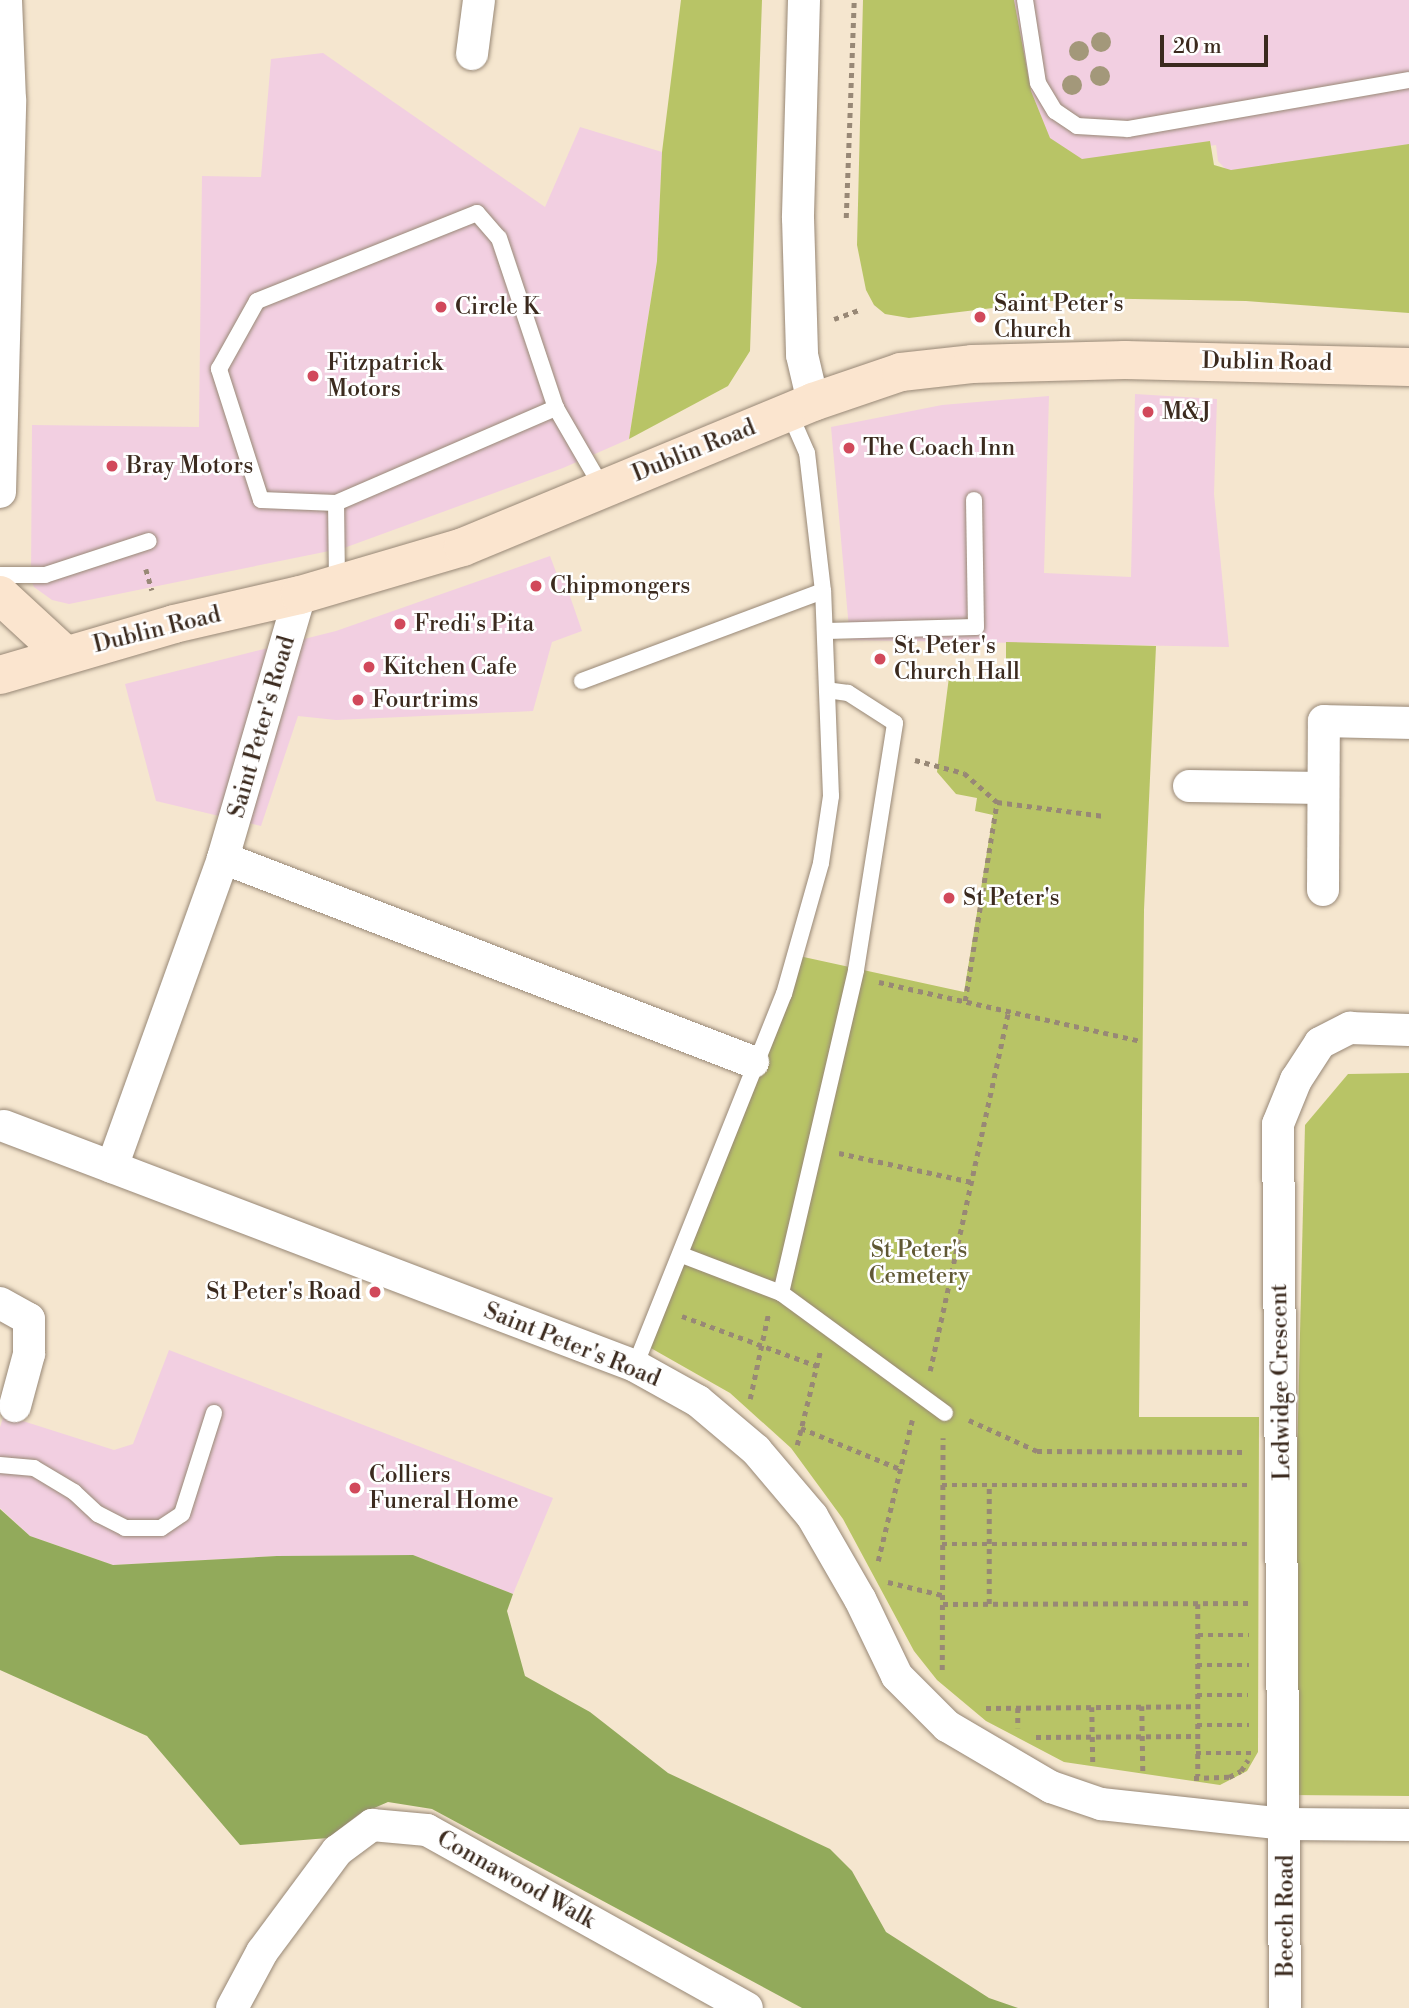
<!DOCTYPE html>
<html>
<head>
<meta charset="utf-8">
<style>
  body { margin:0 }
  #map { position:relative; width:1409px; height:2008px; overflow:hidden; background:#f5e6cf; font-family:"Libre Bodoni",serif }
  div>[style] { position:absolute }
  .built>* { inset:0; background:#f2cfe1 }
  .green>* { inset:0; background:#b8c466 }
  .forest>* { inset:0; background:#92aa5b }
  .path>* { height:4.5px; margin-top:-2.25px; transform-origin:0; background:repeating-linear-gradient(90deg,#988876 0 5px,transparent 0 10px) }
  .roads { filter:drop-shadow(0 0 2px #988876) drop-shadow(0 0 2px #988876) }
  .lane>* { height:16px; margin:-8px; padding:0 8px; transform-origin:8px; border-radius:8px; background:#fff }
  .street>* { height:32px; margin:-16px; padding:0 16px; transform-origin:16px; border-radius:16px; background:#fff }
  .secondary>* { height:38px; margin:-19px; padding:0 19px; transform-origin:19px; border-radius:19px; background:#fbe5cf }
  .trees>* { width:20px; height:20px; margin:-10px; border-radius:50%; background:#a3987a }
  .dots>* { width:19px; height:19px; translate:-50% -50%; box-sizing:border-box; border:4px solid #fff; border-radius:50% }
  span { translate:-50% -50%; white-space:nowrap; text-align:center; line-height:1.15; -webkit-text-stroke:5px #fff; paint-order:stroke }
  .poi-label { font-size:23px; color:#3b2a1e }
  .left { translate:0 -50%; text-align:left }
  .right { translate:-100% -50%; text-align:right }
  .street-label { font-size:23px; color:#3b2a1e }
  .park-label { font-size:23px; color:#605834 }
  .scale { position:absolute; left:1160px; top:35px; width:108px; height:32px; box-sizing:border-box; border:4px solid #3b2a1e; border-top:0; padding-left:9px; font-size:21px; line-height:24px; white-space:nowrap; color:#3b2a1e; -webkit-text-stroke:5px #fff; paint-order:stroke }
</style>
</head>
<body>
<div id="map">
  <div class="built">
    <div style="clip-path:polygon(1006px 0,1409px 0,1409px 145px,1232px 176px,1218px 161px,1216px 145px,1076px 165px,1046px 141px,1017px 66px)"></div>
    <div style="clip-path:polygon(323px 53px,545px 207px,580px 127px,662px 152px,657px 261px,629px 439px,563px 468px,344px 548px,69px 604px,52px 600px,34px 587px,31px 580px,32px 425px,199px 427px,202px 176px,261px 177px,271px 59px)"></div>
    <div style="clip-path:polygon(1135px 394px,1217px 399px,1214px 494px,1229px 647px,850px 640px,831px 427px,942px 405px,1049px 396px,1044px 573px,1131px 577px)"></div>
    <div style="clip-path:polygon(550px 556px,559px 580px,564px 579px,582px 631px,552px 642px,533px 711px,336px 720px,298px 716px,261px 826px,156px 801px,125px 684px,336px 631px)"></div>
    <div style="clip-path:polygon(169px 1350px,553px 1498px,513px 1594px,413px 1555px,277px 1556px,113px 1565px,30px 1536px,0 1508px,0 1427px,4px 1415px,114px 1450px,133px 1444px)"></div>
  </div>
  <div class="green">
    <div style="clip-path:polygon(681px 0,762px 0,750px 351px,728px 386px,629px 439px,657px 261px,662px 152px)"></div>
    <div style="clip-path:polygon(863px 0,1014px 0,1031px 91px,1050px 138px,1082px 159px,1210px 141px,1214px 165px,1231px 170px,1409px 144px,1409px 313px,1246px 301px,1078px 298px,909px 318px,885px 314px,874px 305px,866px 290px,857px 245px)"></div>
    <div style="clip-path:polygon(1006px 642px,1156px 646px,1144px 910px,1139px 1417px,1259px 1417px,1258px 1752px,1247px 1771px,1220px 1785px,1064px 1762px,986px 1721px,937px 1680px,914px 1651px,843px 1519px,791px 1448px,730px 1393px,649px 1347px,799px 956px,964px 992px,993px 815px,975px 811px,977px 798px,956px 794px,937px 772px,938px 763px,949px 677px,1006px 677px)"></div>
    <div style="clip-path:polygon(1409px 1073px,1409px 1796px,1289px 1795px,1305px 1125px,1348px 1074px)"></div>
  </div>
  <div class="forest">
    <div style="clip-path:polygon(0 1509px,30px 1536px,113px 1565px,277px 1556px,413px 1555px,513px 1594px,507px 1611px,525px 1676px,590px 1712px,668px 1773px,830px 1849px,852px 1871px,886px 1932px,989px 1998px,1018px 2008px,802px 2008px,432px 1809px,388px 1802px,358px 1815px,328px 1838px,240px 1845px,147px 1736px,0 1670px)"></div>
  </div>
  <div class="path">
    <div style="left:846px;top:218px;width:218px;rotate:-87.9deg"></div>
    <div style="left:834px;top:319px;width:29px;rotate:-20deg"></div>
    <div style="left:146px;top:569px;width:22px;rotate:74deg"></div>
    <div style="left:915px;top:760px;width:51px;rotate:14.9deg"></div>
    <div style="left:964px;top:773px;width:44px;rotate:41.3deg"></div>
    <div style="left:997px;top:802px;width:108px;rotate:7.5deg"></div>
    <div style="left:879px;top:982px;width:268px;rotate:12.7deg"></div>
    <div style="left:965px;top:1001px;width:202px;rotate:-80.9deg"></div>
    <div style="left:839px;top:1153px;width:136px;rotate:12.3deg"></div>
    <div style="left:682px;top:1316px;width:144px;rotate:20.3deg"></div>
    <div style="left:930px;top:1371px;width:366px;rotate:-77.7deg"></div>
    <div style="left:750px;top:1399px;width:86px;rotate:-77.9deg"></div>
    <div style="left:969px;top:1420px;width:75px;rotate:24.5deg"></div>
    <div style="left:1037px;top:1451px;width:210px;rotate:0.3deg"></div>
    <div style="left:801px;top:1428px;width:107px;rotate:22.5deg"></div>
    <div style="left:797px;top:1445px;width:96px;rotate:-76.1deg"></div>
    <div style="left:942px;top:1485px;width:307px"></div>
    <div style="left:942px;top:1544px;width:308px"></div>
    <div style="left:878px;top:1561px;width:145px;rotate:-76.4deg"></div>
    <div style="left:888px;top:1582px;width:56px;rotate:13.5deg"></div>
    <div style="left:943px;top:1604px;width:306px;rotate:-0.2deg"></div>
    <div style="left:989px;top:1604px;width:119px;rotate:-90deg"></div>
    <div style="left:1198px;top:1604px;width:172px;rotate:90deg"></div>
    <div style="left:1198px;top:1635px;width:51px"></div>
    <div style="left:1197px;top:1665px;width:52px"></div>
    <div style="left:942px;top:1670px;width:232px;rotate:-89.8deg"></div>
    <div style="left:1197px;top:1695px;width:51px"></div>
    <div style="left:1142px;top:1706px;width:67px;rotate:89.1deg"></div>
    <div style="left:1092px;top:1707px;width:59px;rotate:89deg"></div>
    <div style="left:986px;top:1708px;width:211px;rotate:-0.5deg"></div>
    <div style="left:1018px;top:1708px;width:20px;rotate:90deg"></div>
    <div style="left:1197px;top:1725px;width:52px"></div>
    <div style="left:1036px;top:1737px;width:161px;rotate:-0.4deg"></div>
    <div style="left:1196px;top:1753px;width:55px"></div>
    <div style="left:1194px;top:1778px;width:35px;rotate:-2deg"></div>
    <div style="left:1229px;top:1777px;width:13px;rotate:-27deg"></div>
    <div style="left:1241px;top:1771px;width:13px;rotate:-58deg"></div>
  </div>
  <div class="roads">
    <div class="lane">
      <div style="left:1025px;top:0;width:84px;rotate:81.1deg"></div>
      <div style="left:1038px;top:83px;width:33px;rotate:59deg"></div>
      <div style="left:1055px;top:111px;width:27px;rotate:34deg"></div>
      <div style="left:1077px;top:126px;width:51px;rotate:3.4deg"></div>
      <div style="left:1128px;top:129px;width:285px;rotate:-9.9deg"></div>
      <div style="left:336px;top:503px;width:75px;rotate:-177.7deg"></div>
      <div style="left:261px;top:500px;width:138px;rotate:-107.8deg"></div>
      <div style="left:219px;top:369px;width:78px;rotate:-60.8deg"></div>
      <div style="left:257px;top:301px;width:237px;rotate:-21.8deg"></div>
      <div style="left:477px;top:213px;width:33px;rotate:49deg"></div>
      <div style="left:499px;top:238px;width:179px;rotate:71.5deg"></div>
      <div style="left:0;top:575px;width:45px"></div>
      <div style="left:45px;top:575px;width:109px;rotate:-18.1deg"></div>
      <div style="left:337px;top:582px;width:79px;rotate:-90.7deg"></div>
      <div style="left:336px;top:503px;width:240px;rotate:-23.4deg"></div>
      <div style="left:556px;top:408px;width:94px;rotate:59.9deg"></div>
      <div style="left:825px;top:631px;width:151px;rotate:-1.5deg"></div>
      <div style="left:976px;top:627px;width:127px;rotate:-90.9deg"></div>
      <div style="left:582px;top:681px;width:257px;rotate:-20.5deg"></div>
      <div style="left:687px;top:1257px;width:101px;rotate:21deg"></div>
      <div style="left:781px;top:1293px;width:203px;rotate:36.2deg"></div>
      <div style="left:781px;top:1293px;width:332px;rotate:-76.9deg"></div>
      <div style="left:856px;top:970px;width:250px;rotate:-81deg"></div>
      <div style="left:895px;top:723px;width:56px;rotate:-147.4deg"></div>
      <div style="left:848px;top:693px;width:21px;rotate:-172deg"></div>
      <div style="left:635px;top:1366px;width:401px;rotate:-68.2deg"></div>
      <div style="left:784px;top:994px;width:136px;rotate:-74.2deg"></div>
      <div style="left:821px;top:863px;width:68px;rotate:-81.5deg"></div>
      <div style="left:831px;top:796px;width:205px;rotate:-92.2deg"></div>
      <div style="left:823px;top:591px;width:139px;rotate:-96.6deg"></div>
      <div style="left:807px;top:453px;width:45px;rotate:-113.7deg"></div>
      <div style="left:0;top:1465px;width:34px;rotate:5deg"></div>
      <div style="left:34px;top:1468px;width:47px;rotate:31deg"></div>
      <div style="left:74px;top:1492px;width:33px;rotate:43deg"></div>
      <div style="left:98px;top:1514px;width:30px;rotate:27deg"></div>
      <div style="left:125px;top:1528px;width:36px"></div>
      <div style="left:161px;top:1528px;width:25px;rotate:-34deg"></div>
      <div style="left:182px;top:1514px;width:106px;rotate:-72.4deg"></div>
    </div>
    <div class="street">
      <div style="left:804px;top:0;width:218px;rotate:91.6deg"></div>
      <div style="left:798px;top:218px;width:137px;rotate:88.3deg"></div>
      <div style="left:802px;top:355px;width:48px;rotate:76.8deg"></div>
      <div style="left:472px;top:54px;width:54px;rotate:-82.6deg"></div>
      <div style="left:0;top:492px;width:392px;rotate:-88.5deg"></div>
      <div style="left:10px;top:100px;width:100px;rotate:-92.3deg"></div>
      <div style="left:1189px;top:786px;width:134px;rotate:0.9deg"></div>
      <div style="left:223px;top:858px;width:568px;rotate:21.05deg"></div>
      <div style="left:1323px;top:890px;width:169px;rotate:-89.7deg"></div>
      <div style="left:1324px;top:721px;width:85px;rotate:1.3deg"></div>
      <div style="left:4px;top:1126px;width:675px;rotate:20.82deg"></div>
      <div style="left:635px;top:1366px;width:72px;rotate:29.1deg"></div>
      <div style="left:698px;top:1401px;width:76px;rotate:40.2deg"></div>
      <div style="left:756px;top:1450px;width:87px;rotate:49.7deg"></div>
      <div style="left:812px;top:1516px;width:96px;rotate:60deg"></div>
      <div style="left:860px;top:1599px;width:85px;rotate:64.3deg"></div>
      <div style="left:897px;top:1676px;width:71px;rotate:45deg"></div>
      <div style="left:947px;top:1726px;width:121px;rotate:30.4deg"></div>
      <div style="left:1051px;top:1787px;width:53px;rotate:18.8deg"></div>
      <div style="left:1101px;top:1804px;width:186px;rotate:6.2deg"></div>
      <div style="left:1286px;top:1824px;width:123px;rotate:0.5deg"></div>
      <div style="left:112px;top:1167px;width:328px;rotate:-70.2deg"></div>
      <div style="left:223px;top:858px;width:274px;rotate:-73.7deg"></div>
      <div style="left:0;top:1303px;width:33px;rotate:29deg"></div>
      <div style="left:29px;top:1319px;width:35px;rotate:90deg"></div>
      <div style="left:29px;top:1354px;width:54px;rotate:105.1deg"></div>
      <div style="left:232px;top:2008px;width:64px;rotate:-61.8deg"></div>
      <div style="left:262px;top:1952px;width:126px;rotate:-53.4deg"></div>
      <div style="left:337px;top:1851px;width:44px;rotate:-36.6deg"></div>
      <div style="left:372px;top:1825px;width:55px;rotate:5.2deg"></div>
      <div style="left:427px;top:1830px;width:366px;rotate:29.1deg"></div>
      <div style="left:1285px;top:2008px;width:884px;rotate:-90.45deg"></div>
      <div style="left:1278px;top:1124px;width:48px;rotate:-67.8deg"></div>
      <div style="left:1296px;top:1080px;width:44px;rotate:-57deg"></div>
      <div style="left:1320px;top:1043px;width:34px;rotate:-27deg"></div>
      <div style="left:1350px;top:1028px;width:59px;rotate:1.9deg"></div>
    </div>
    <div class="secondary">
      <div style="left:0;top:595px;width:87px;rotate:42.7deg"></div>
      <div style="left:0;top:675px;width:181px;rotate:-16.3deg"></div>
      <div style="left:174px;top:624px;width:129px;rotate:-13deg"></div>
      <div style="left:300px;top:595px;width:170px;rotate:-16.4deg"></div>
      <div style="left:463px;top:547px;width:379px;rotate:-22.5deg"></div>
      <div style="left:813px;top:402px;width:93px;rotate:-18.8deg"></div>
      <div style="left:901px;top:372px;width:71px;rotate:-6.4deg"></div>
      <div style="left:972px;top:364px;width:153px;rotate:-1.5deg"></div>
      <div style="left:1125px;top:360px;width:284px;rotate:1.4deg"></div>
    </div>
  </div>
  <div class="trees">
    <div style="left:1101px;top:42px"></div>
    <div style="left:1079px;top:51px"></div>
    <div style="left:1100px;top:76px"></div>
    <div style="left:1072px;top:85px"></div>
  </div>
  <div class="dots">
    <div style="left:441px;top:307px;background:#d1495b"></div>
    <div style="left:980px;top:317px;background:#d1495b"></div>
    <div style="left:313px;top:376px;background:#d1495b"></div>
    <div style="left:1148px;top:412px;background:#d1495b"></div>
    <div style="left:849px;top:448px;background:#d1495b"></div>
    <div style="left:112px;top:466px;background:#d1495b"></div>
    <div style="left:536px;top:586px;background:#d1495b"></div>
    <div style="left:400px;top:624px;background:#d1495b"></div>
    <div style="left:880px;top:659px;background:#d1495b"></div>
    <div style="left:369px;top:667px;background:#d1495b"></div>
    <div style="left:358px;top:700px;background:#d1495b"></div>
    <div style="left:949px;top:898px;background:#d1495b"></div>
    <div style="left:375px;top:1292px;background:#d1495b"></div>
    <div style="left:355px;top:1488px;background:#d1495b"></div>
  </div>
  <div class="poi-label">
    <span class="left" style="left:994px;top:317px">Saint Peter's<br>Church</span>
    <span class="left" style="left:455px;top:307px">Circle K</span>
    <span class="left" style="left:327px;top:376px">Fitzpatrick<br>Motors</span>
    <span class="left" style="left:1162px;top:412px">M&amp;J</span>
    <span class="left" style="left:863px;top:448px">The Coach Inn</span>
    <span class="left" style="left:126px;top:466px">Bray Motors</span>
    <span class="left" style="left:550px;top:586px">Chipmongers</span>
    <span class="left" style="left:414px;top:624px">Fredi's Pita</span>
    <span class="left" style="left:894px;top:659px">St. Peter's<br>Church Hall</span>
    <span class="left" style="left:383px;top:667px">Kitchen Cafe</span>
    <span class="left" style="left:372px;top:700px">Fourtrims</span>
    <span class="left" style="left:963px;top:898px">St Peter's</span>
    <span class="right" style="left:361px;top:1292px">St Peter's Road</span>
    <span class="left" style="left:369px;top:1488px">Colliers<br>Funeral Home</span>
  </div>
  <div class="street-label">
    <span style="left:1267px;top:362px;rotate:1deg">Dublin Road</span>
    <span style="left:694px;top:451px;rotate:-22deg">Dublin Road</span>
    <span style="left:157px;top:630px;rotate:-14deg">Dublin Road</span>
    <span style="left:262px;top:727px;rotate:-74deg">Saint Peter's Road</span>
    <span style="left:572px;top:1345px;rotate:22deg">Saint Peter's Road</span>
    <span style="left:1281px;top:1382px;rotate:-91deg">Ledwidge Crescent</span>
    <span style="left:516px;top:1880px;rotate:29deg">Connawood Walk</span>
    <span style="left:1286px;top:1916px;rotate:-90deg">Beech Road</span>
  </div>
  <div class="park-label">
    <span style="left:919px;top:1263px">St Peter's<br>Cemetery</span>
  </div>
  <div class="scale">20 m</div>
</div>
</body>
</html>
